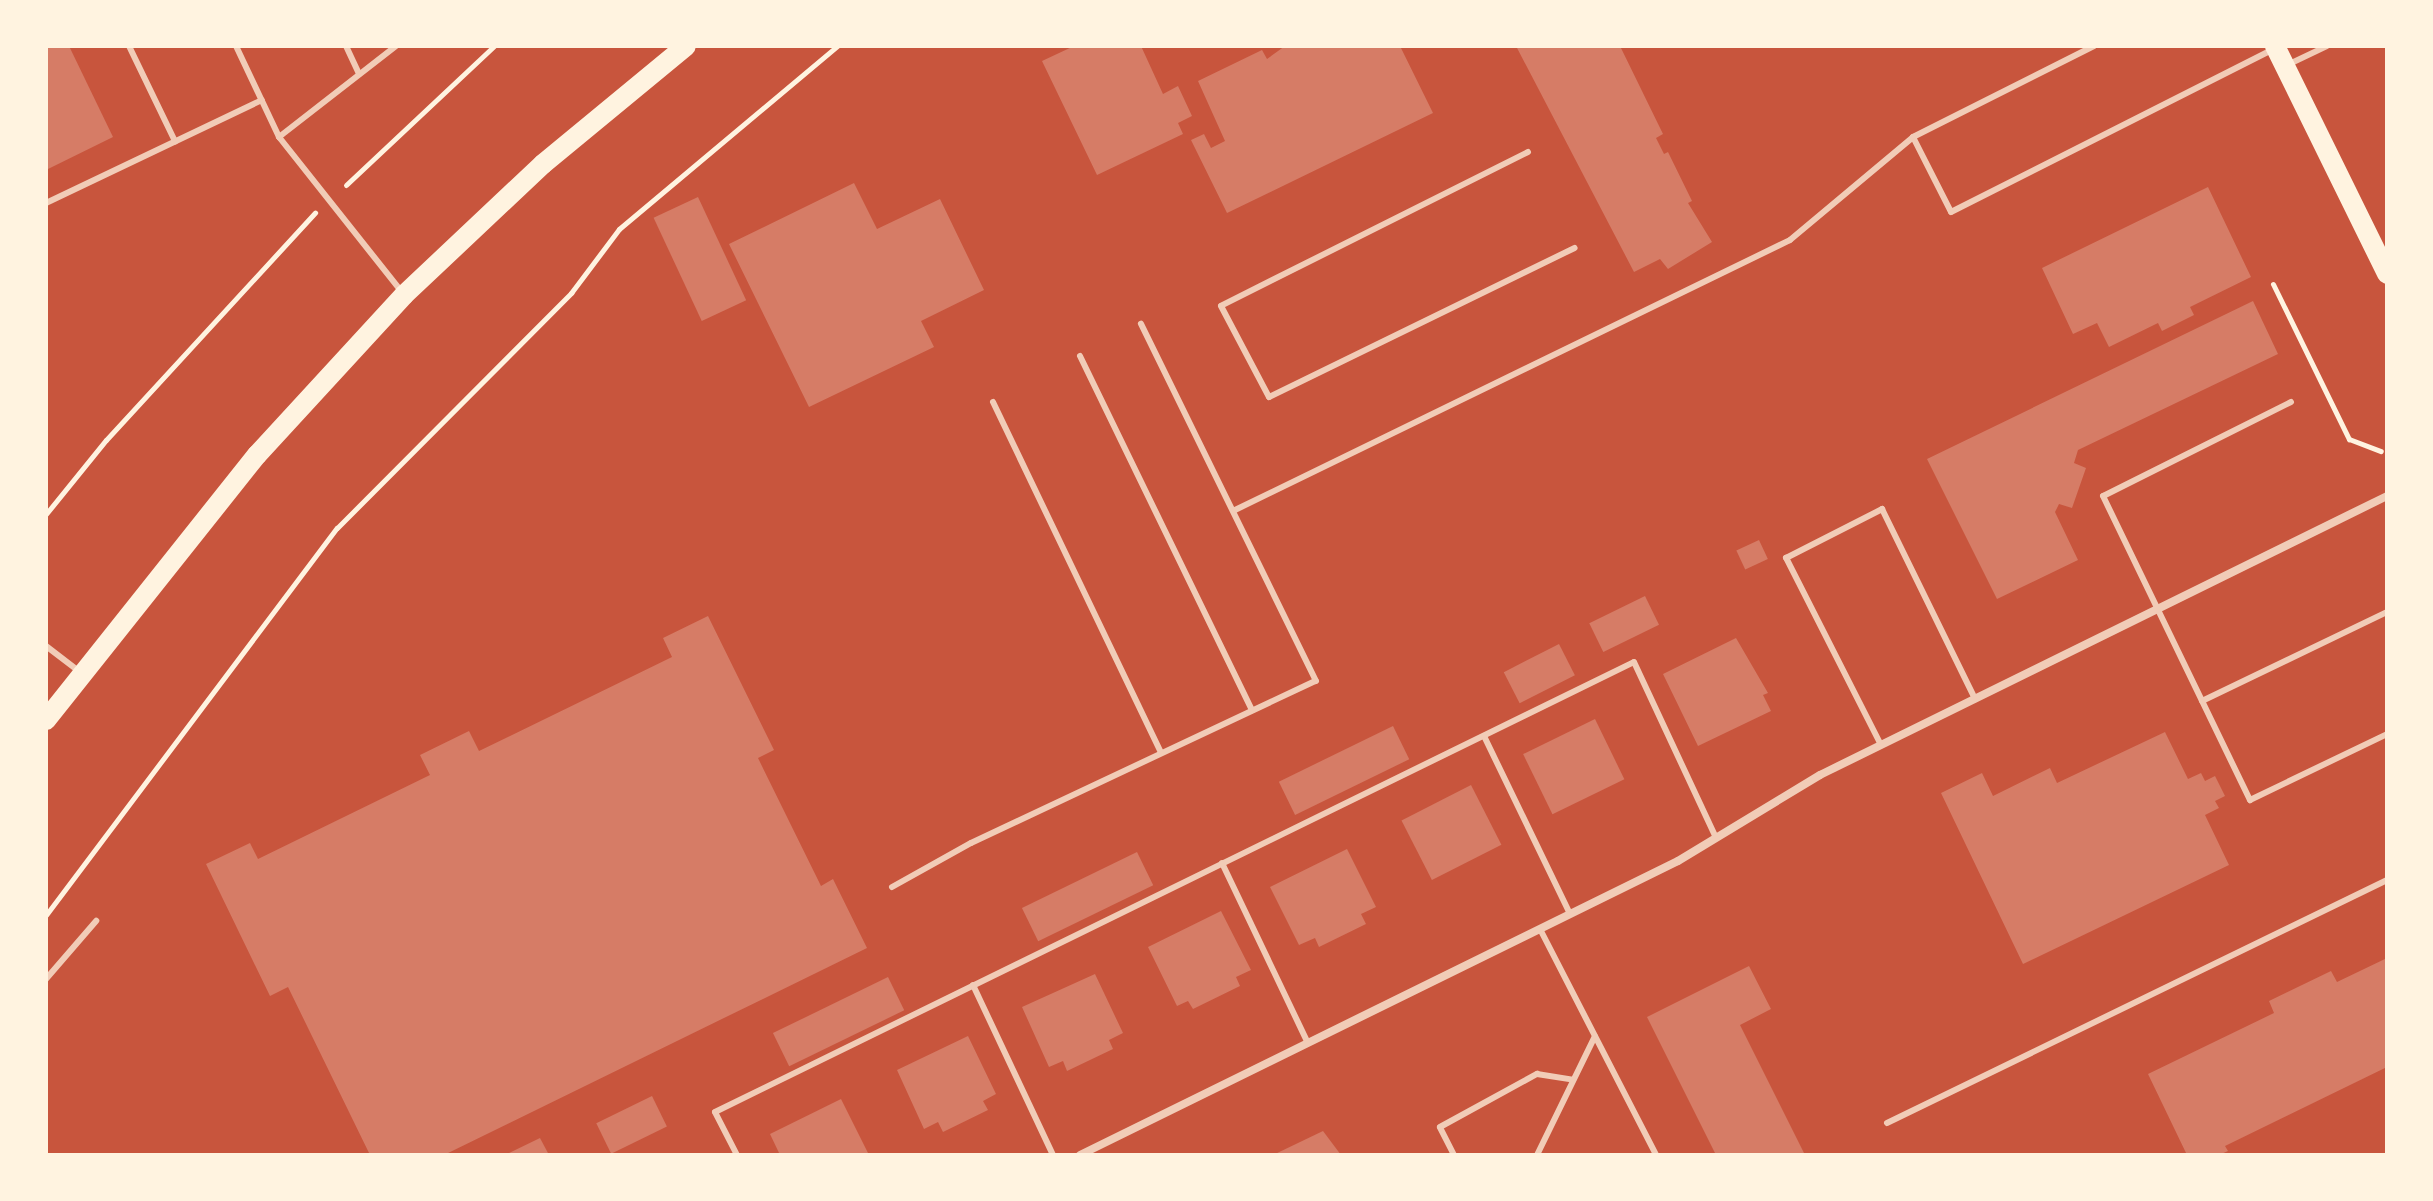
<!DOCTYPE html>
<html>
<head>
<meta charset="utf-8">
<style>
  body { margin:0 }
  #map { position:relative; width:2433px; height:1201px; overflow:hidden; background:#c8553d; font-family:"PT Sans Narrow",sans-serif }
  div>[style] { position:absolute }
  .building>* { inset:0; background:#d67c66; transform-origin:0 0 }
  .path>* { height:5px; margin:-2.5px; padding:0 2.5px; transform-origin:2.5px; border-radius:2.5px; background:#fff3e0 }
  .service>* { height:6px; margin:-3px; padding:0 3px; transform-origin:3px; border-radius:3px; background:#f1ccb7 }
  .minor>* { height:8px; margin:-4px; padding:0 4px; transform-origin:4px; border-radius:4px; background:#f1ccb7 }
  .primary>* { height:20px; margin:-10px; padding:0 10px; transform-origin:10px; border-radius:10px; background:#fff3e0 }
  span { translate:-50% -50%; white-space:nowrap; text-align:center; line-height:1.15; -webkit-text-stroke:6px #fff3e0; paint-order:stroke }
  .frame { position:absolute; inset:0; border:48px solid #fff3e0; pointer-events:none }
</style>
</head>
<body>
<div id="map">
  <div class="building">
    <div style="clip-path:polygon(46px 46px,69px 46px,113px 137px,46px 170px)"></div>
    <div style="clip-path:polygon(1074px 46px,1141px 46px,1163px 94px,1178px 86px,1192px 116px,1178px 123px,1183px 134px,1097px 175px,1042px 61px)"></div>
    <div style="clip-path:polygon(1285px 46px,1400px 46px,1433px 113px,1227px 213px,1191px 140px,1204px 134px,1211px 148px,1225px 141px,1198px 81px,1262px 50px,1267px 59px)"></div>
    <div style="clip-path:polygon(1516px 46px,1620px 46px,1663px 134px,1656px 138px,1664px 154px,1668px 152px,1692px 201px,1688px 203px,1712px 242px,1668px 269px,1660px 259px,1634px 272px)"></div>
    <div style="clip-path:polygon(854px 183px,877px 229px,940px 199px,984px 290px,921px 321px,934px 347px,809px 407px,729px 244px)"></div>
    <div style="clip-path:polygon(2208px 187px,2251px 277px,2190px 307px,2194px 315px,2162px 331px,2158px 323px,2109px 347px,2097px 323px,2073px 334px,2042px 268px)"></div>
    <div style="left:698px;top:197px;width:114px;height:49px;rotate:65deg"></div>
    <div style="clip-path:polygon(2253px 301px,2278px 354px,2078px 450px,2074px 463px,2086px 468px,2072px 508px,2059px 504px,2055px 512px,2078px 560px,1997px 599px,1927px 459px)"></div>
    <div style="left:1759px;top:540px;width:21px;height:25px;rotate:65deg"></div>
    <div style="left:1645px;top:596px;width:32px;height:62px;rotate:64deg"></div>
    <div style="clip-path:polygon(708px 616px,774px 750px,758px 758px,821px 886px,833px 879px,867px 948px,444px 1155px,370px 1155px,288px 987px,270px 996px,206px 864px,250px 843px,258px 859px,430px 775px,420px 755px,469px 731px,479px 751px,672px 657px,663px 638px)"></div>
    <div style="clip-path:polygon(1736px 638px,1768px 693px,1763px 695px,1771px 711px,1698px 746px,1663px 674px)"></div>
    <div style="left:1559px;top:644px;width:35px;height:62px;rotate:63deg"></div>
    <div style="left:1595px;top:719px;width:67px;height:80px;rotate:64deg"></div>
    <div style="left:1393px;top:726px;width:37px;height:127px;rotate:64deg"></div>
    <div style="clip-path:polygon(2165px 732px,2188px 779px,2201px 773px,2205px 781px,2215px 776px,2225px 796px,2215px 801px,2219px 808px,2205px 815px,2229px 865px,2023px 964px,1941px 793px,1982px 773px,1993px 796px,2050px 768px,2057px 783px)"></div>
    <div style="left:1471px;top:785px;width:67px;height:78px;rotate:63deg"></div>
    <div style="clip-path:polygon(1347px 849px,1376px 907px,1361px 914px,1366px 924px,1319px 947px,1315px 938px,1299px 945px,1270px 887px)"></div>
    <div style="left:1137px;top:852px;width:37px;height:128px;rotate:64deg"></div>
    <div style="clip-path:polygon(1221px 911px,1251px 970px,1236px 977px,1240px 986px,1193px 1009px,1188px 1001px,1177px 1006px,1148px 947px)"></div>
    <div style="clip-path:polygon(2387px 958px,2387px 1067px,2225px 1146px,2228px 1151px,2219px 1155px,2187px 1155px,2148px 1074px,2274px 1013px,2269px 1001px,2331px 971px,2337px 982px)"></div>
    <div style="clip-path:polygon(1749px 966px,1771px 1009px,1740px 1025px,1805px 1155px,1716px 1155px,1647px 1017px)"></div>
    <div style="clip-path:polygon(1095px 974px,1123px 1033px,1109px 1040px,1113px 1049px,1067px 1071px,1063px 1061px,1049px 1067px,1022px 1007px)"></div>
    <div style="left:888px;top:977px;width:37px;height:128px;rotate:64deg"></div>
    <div style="clip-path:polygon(968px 1036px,996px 1094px,983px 1101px,988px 1110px,943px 1132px,938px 1122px,924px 1129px,897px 1070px)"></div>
    <div style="left:652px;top:1096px;width:34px;height:62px;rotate:64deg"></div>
    <div style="clip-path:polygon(841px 1099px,869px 1155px,780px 1155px,770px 1134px)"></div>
    <div style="clip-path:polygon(1323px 1131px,1341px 1155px,1273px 1155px)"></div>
    <div style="clip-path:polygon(540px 1138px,549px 1155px,505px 1155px)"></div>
  </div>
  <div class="path">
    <div style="left:346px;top:185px;width:203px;rotate:-43.2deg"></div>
    <div style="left:2273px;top:284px;width:173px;rotate:63.9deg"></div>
    <div style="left:2349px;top:439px;width:34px;rotate:21deg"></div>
    <div style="left:46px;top:514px;width:95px;rotate:-51deg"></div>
    <div style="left:106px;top:440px;width:309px;rotate:-47.4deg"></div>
    <div style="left:46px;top:915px;width:484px;rotate:-53.1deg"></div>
    <div style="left:337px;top:528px;width:332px;rotate:-45.1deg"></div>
    <div style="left:571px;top:293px;width:80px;rotate:-53.1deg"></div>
    <div style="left:619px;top:229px;width:285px;rotate:-40deg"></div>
  </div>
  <div class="service">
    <div style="left:129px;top:46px;width:106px;rotate:64.2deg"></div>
    <div style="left:236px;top:46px;width:101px;rotate:64.7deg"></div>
    <div style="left:279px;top:137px;width:198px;rotate:51.6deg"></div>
    <div style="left:346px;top:46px;width:31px;rotate:65deg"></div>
    <div style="left:2287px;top:65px;width:44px;rotate:-25.4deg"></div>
    <div style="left:279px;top:137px;width:148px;rotate:-37.9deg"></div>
    <div style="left:1913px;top:137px;width:84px;rotate:63.1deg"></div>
    <div style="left:1951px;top:212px;width:361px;rotate:-26.8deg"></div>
    <div style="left:1528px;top:152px;width:343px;rotate:153.4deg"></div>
    <div style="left:1221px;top:306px;width:103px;rotate:62.2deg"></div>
    <div style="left:1269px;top:397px;width:340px;rotate:-26deg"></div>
    <div style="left:46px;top:203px;width:239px;rotate:-25.5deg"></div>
    <div style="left:1080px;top:356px;width:394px;rotate:64.1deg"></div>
    <div style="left:993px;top:402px;width:389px;rotate:64.4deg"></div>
    <div style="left:2291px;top:402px;width:210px;rotate:153.4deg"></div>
    <div style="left:2103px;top:496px;width:338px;rotate:64.2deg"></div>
    <div style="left:2250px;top:800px;width:152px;rotate:-25.7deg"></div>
    <div style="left:1235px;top:510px;width:617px;rotate:-25.94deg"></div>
    <div style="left:1790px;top:240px;width:160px;rotate:-39.9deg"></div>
    <div style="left:1913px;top:137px;width:203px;rotate:-26.7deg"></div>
    <div style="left:46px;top:646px;width:43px;rotate:37.4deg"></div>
    <div style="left:2202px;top:701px;width:205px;rotate:-25.7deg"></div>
    <div style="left:1484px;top:736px;width:198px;rotate:64.2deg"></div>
    <div style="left:1881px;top:745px;width:210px;rotate:-116.9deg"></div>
    <div style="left:1786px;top:558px;width:108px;rotate:-27deg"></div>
    <div style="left:1882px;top:509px;width:212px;rotate:63.9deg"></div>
    <div style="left:1222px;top:863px;width:199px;rotate:64.5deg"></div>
    <div style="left:892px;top:887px;width:90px;rotate:-29.1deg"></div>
    <div style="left:971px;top:843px;width:381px;rotate:-25.2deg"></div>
    <div style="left:1316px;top:681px;width:398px;rotate:-116.1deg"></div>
    <div style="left:1540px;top:929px;width:254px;rotate:62.8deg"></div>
    <div style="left:46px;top:979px;width:77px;rotate:-49.2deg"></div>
    <div style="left:973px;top:985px;width:188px;rotate:64.8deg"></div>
    <div style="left:1887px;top:1123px;width:556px;rotate:-25.92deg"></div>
    <div style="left:737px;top:1155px;width:48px;rotate:-117.1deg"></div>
    <div style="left:715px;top:1112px;width:1023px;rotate:-26.09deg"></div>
    <div style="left:1634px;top:662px;width:194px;rotate:65deg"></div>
    <div style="left:1454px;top:1155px;width:31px;rotate:-117deg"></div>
    <div style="left:1440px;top:1127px;width:111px;rotate:-28.7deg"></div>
    <div style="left:1537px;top:1074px;width:36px;rotate:9deg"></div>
    <div style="left:1537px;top:1155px;width:132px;rotate:-64deg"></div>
  </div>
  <div class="minor">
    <div style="left:1080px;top:1155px;width:666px;rotate:-26.18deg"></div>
    <div style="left:1678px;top:861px;width:166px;rotate:-31.2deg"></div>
    <div style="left:1820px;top:775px;width:632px;rotate:-26.2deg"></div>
  </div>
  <div class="primary">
    <div style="left:2275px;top:46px;width:254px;rotate:63.8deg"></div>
    <div style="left:46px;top:720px;width:339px;rotate:-51.5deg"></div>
    <div style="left:257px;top:455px;width:217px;rotate:-47.4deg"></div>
    <div style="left:404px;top:295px;width:191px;rotate:-43.3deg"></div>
    <div style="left:543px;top:164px;width:185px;rotate:-39.5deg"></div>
  </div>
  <div class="frame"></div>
</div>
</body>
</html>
